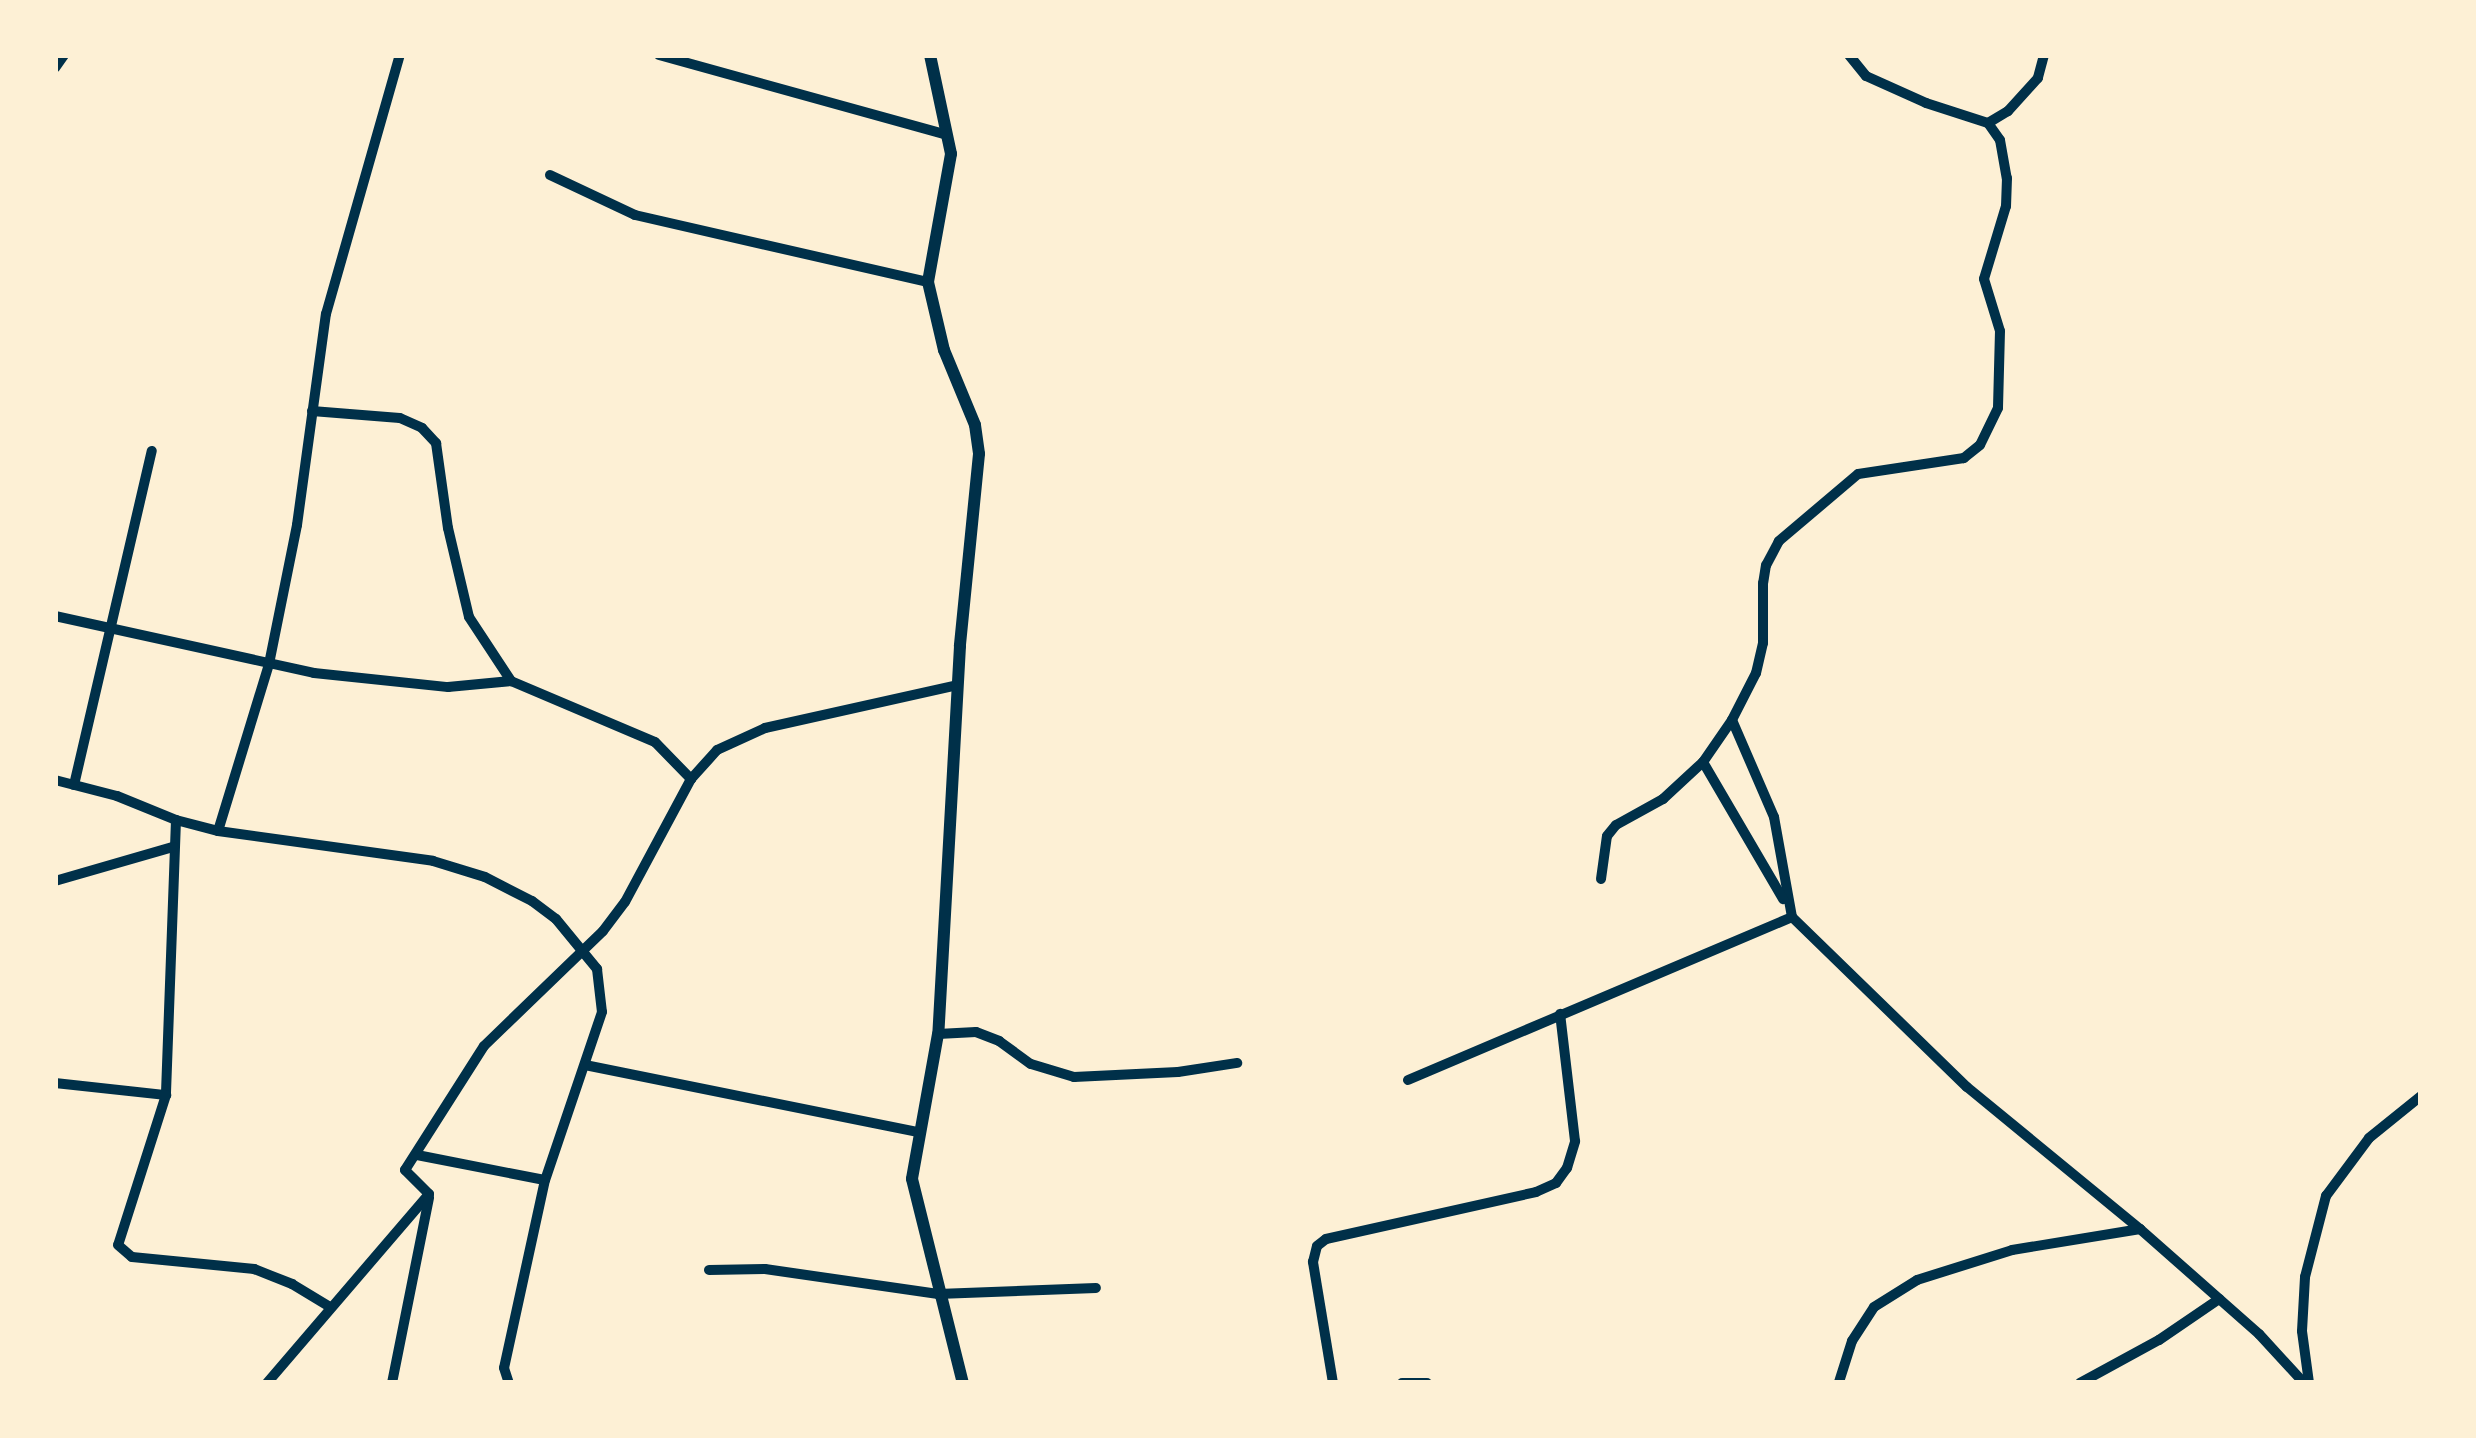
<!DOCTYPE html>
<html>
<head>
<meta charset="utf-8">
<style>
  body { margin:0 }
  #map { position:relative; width:2476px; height:1438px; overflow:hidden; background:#fdf0d5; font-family:Montserrat,sans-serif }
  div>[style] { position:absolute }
  .minor>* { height:10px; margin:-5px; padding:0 5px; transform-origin:5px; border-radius:5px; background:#003049 }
  .tertiary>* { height:12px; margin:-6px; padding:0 6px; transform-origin:6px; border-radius:6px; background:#003049 }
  span { translate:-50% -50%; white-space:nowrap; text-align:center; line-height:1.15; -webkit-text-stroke:10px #fdf0d5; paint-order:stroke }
  .frame { position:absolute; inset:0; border:58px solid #fdf0d5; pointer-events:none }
</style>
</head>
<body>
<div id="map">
  <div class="minor">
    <div style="left:659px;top:55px;width:299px;rotate:15.5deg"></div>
    <div style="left:1849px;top:55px;width:27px;rotate:51deg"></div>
    <div style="left:1866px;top:76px;width:66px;rotate:24.2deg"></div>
    <div style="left:1926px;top:103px;width:65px;rotate:17.9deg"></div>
    <div style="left:2044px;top:55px;width:24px;rotate:105deg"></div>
    <div style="left:2038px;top:78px;width:45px;rotate:132.3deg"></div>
    <div style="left:2008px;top:111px;width:23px;rotate:149deg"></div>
    <div style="left:1988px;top:123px;width:21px;rotate:55deg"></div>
    <div style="left:2000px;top:140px;width:39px;rotate:80deg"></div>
    <div style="left:2007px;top:178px;width:28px;rotate:92deg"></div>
    <div style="left:2006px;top:206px;width:76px;rotate:106.8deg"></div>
    <div style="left:1984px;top:279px;width:54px;rotate:72.9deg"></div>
    <div style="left:2000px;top:331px;width:77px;rotate:91.5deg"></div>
    <div style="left:1998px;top:408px;width:41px;rotate:115.9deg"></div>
    <div style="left:1980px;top:445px;width:21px;rotate:141deg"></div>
    <div style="left:1964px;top:458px;width:107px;rotate:171.4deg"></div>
    <div style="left:1858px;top:474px;width:104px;rotate:139.7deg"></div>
    <div style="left:1779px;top:541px;width:27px;rotate:118deg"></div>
    <div style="left:1766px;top:565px;width:18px;rotate:99deg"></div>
    <div style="left:1763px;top:583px;width:60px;rotate:90deg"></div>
    <div style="left:1763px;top:643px;width:31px;rotate:103deg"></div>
    <div style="left:1756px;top:673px;width:53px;rotate:117.1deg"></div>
    <div style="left:1732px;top:720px;width:106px;rotate:66.6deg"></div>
    <div style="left:1774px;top:817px;width:102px;rotate:79.8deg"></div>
    <div style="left:1792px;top:917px;width:244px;rotate:44.2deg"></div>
    <div style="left:1967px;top:1087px;width:224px;rotate:39.4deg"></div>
    <div style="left:2140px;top:1229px;width:159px;rotate:41.4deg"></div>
    <div style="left:2259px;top:1334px;width:67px;rotate:47.4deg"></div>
    <div style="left:55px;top:68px;width:16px;rotate:-55deg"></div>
    <div style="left:550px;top:175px;width:94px;rotate:25.2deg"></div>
    <div style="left:635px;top:215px;width:301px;rotate:12.9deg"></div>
    <div style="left:312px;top:411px;width:88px;rotate:4.5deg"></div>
    <div style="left:400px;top:418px;width:24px;rotate:24deg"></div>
    <div style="left:422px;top:428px;width:21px;rotate:47deg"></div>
    <div style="left:436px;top:443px;width:86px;rotate:82deg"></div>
    <div style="left:448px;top:528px;width:91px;rotate:76.7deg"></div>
    <div style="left:469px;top:617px;width:77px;rotate:56.7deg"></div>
    <div style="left:511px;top:681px;width:156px;rotate:23deg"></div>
    <div style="left:655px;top:742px;width:52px;rotate:45.8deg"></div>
    <div style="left:55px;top:616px;width:265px;rotate:12.4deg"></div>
    <div style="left:314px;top:673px;width:135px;rotate:6deg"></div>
    <div style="left:448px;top:687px;width:63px;rotate:-5.4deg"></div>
    <div style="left:1732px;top:720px;width:51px;rotate:124.6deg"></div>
    <div style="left:1703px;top:762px;width:159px;rotate:59.7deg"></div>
    <div style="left:55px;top:780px;width:64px;rotate:14.5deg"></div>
    <div style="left:117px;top:796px;width:64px;rotate:22.1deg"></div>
    <div style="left:176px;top:820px;width:43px;rotate:14.7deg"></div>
    <div style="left:218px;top:831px;width:217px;rotate:7.9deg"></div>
    <div style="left:433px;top:861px;width:54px;rotate:17.1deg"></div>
    <div style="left:485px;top:877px;width:53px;rotate:27.1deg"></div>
    <div style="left:532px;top:901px;width:30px;rotate:37deg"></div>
    <div style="left:556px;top:919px;width:65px;rotate:50.6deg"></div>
    <div style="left:597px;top:969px;width:43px;rotate:83.4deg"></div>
    <div style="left:602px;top:1012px;width:177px;rotate:108.7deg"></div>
    <div style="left:545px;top:1180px;width:192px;rotate:102.3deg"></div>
    <div style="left:504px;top:1368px;width:16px;rotate:72deg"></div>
    <div style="left:74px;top:785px;width:343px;rotate:-76.9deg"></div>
    <div style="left:176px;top:820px;width:275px;rotate:92.1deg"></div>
    <div style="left:166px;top:1095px;width:157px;rotate:107.7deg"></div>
    <div style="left:118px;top:1245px;width:18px;rotate:41deg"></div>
    <div style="left:132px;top:1257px;width:123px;rotate:5.6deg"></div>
    <div style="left:254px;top:1269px;width:41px;rotate:21.5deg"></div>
    <div style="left:292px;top:1284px;width:44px;rotate:31.2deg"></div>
    <div style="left:218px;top:831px;width:175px;rotate:-73deg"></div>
    <div style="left:269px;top:664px;width:142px;rotate:-78.6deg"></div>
    <div style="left:297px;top:525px;width:213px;rotate:-82.2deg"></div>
    <div style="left:326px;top:314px;width:269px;rotate:-74.1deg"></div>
    <div style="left:1601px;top:879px;width:43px;rotate:-82.1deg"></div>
    <div style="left:1607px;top:836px;width:14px;rotate:-51deg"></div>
    <div style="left:1616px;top:825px;width:54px;rotate:-29deg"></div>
    <div style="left:1663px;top:799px;width:54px;rotate:-42.8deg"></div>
    <div style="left:55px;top:881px;width:123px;rotate:-16.1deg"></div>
    <div style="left:938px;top:1034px;width:38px;rotate:-3deg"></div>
    <div style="left:976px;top:1032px;width:25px;rotate:21deg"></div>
    <div style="left:999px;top:1041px;width:39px;rotate:36deg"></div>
    <div style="left:1031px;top:1064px;width:45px;rotate:16.8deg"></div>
    <div style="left:1074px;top:1077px;width:104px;rotate:-2.8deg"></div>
    <div style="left:1178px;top:1072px;width:60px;rotate:-8.7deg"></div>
    <div style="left:585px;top:1065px;width:340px;rotate:11.4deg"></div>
    <div style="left:1408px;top:1080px;width:417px;rotate:-23deg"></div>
    <div style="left:55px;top:1083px;width:112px;rotate:6.2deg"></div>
    <div style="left:417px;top:1155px;width:130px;rotate:11.1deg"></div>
    <div style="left:709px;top:1270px;width:56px;rotate:-1deg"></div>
    <div style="left:765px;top:1269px;width:175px;rotate:8.2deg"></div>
    <div style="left:938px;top:1294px;width:158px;rotate:-2.2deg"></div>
    <div style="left:1839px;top:1382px;width:43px;rotate:-72.4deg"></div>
    <div style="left:1852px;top:1341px;width:40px;rotate:-57.1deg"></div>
    <div style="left:1874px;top:1307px;width:51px;rotate:-32.1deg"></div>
    <div style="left:1917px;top:1280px;width:100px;rotate:-17.5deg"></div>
    <div style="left:2012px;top:1250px;width:130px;rotate:-9.3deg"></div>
    <div style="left:267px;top:1383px;width:249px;rotate:-49.4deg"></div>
    <div style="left:429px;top:1194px;width:34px;rotate:-135deg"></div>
    <div style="left:405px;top:1170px;width:147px;rotate:-57.5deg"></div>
    <div style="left:484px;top:1046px;width:165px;rotate:-44deg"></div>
    <div style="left:603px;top:931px;width:36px;rotate:-53deg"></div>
    <div style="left:625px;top:902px;width:140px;rotate:-61.8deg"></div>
    <div style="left:691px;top:779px;width:39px;rotate:-48deg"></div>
    <div style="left:717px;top:750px;width:53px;rotate:-24.6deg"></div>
    <div style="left:765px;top:728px;width:197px;rotate:-12.6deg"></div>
    <div style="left:392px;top:1383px;width:189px;rotate:-78.7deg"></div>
    <div style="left:1333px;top:1383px;width:123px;rotate:-99.4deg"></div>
    <div style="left:1313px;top:1262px;width:16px;rotate:-76deg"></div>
    <div style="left:1317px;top:1246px;width:11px;rotate:-38deg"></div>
    <div style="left:1326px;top:1239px;width:215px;rotate:-12.6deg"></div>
    <div style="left:1536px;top:1192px;width:22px;rotate:-24deg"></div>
    <div style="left:1556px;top:1183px;width:19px;rotate:-54deg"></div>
    <div style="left:1567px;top:1168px;width:28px;rotate:-73deg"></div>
    <div style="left:1575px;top:1141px;width:128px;rotate:-96.7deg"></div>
    <div style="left:1402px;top:1383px;width:25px"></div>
    <div style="left:2080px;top:1383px;width:90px;rotate:-28.6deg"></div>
    <div style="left:2159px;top:1340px;width:73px;rotate:-34.3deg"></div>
    <div style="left:2309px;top:1383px;width:52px;rotate:-97.7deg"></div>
    <div style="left:2302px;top:1331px;width:54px;rotate:-86.8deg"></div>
    <div style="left:2305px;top:1277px;width:84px;rotate:-75.5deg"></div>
    <div style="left:2326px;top:1196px;width:72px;rotate:-53.4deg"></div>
    <div style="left:2369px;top:1138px;width:67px;rotate:-38.9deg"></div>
  </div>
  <div class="tertiary">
    <div style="left:930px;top:55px;width:101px;rotate:78deg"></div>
    <div style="left:951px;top:154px;width:130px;rotate:100.2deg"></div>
    <div style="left:928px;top:282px;width:70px;rotate:76.8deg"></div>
    <div style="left:944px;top:350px;width:81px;rotate:67.5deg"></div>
    <div style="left:975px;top:425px;width:29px;rotate:82deg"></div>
    <div style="left:979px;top:454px;width:193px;rotate:95.7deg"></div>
    <div style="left:960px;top:646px;width:389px;rotate:93.2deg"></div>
    <div style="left:938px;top:1034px;width:147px;rotate:100.2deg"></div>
    <div style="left:912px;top:1179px;width:210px;rotate:76deg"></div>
  </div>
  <div class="frame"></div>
</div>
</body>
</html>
